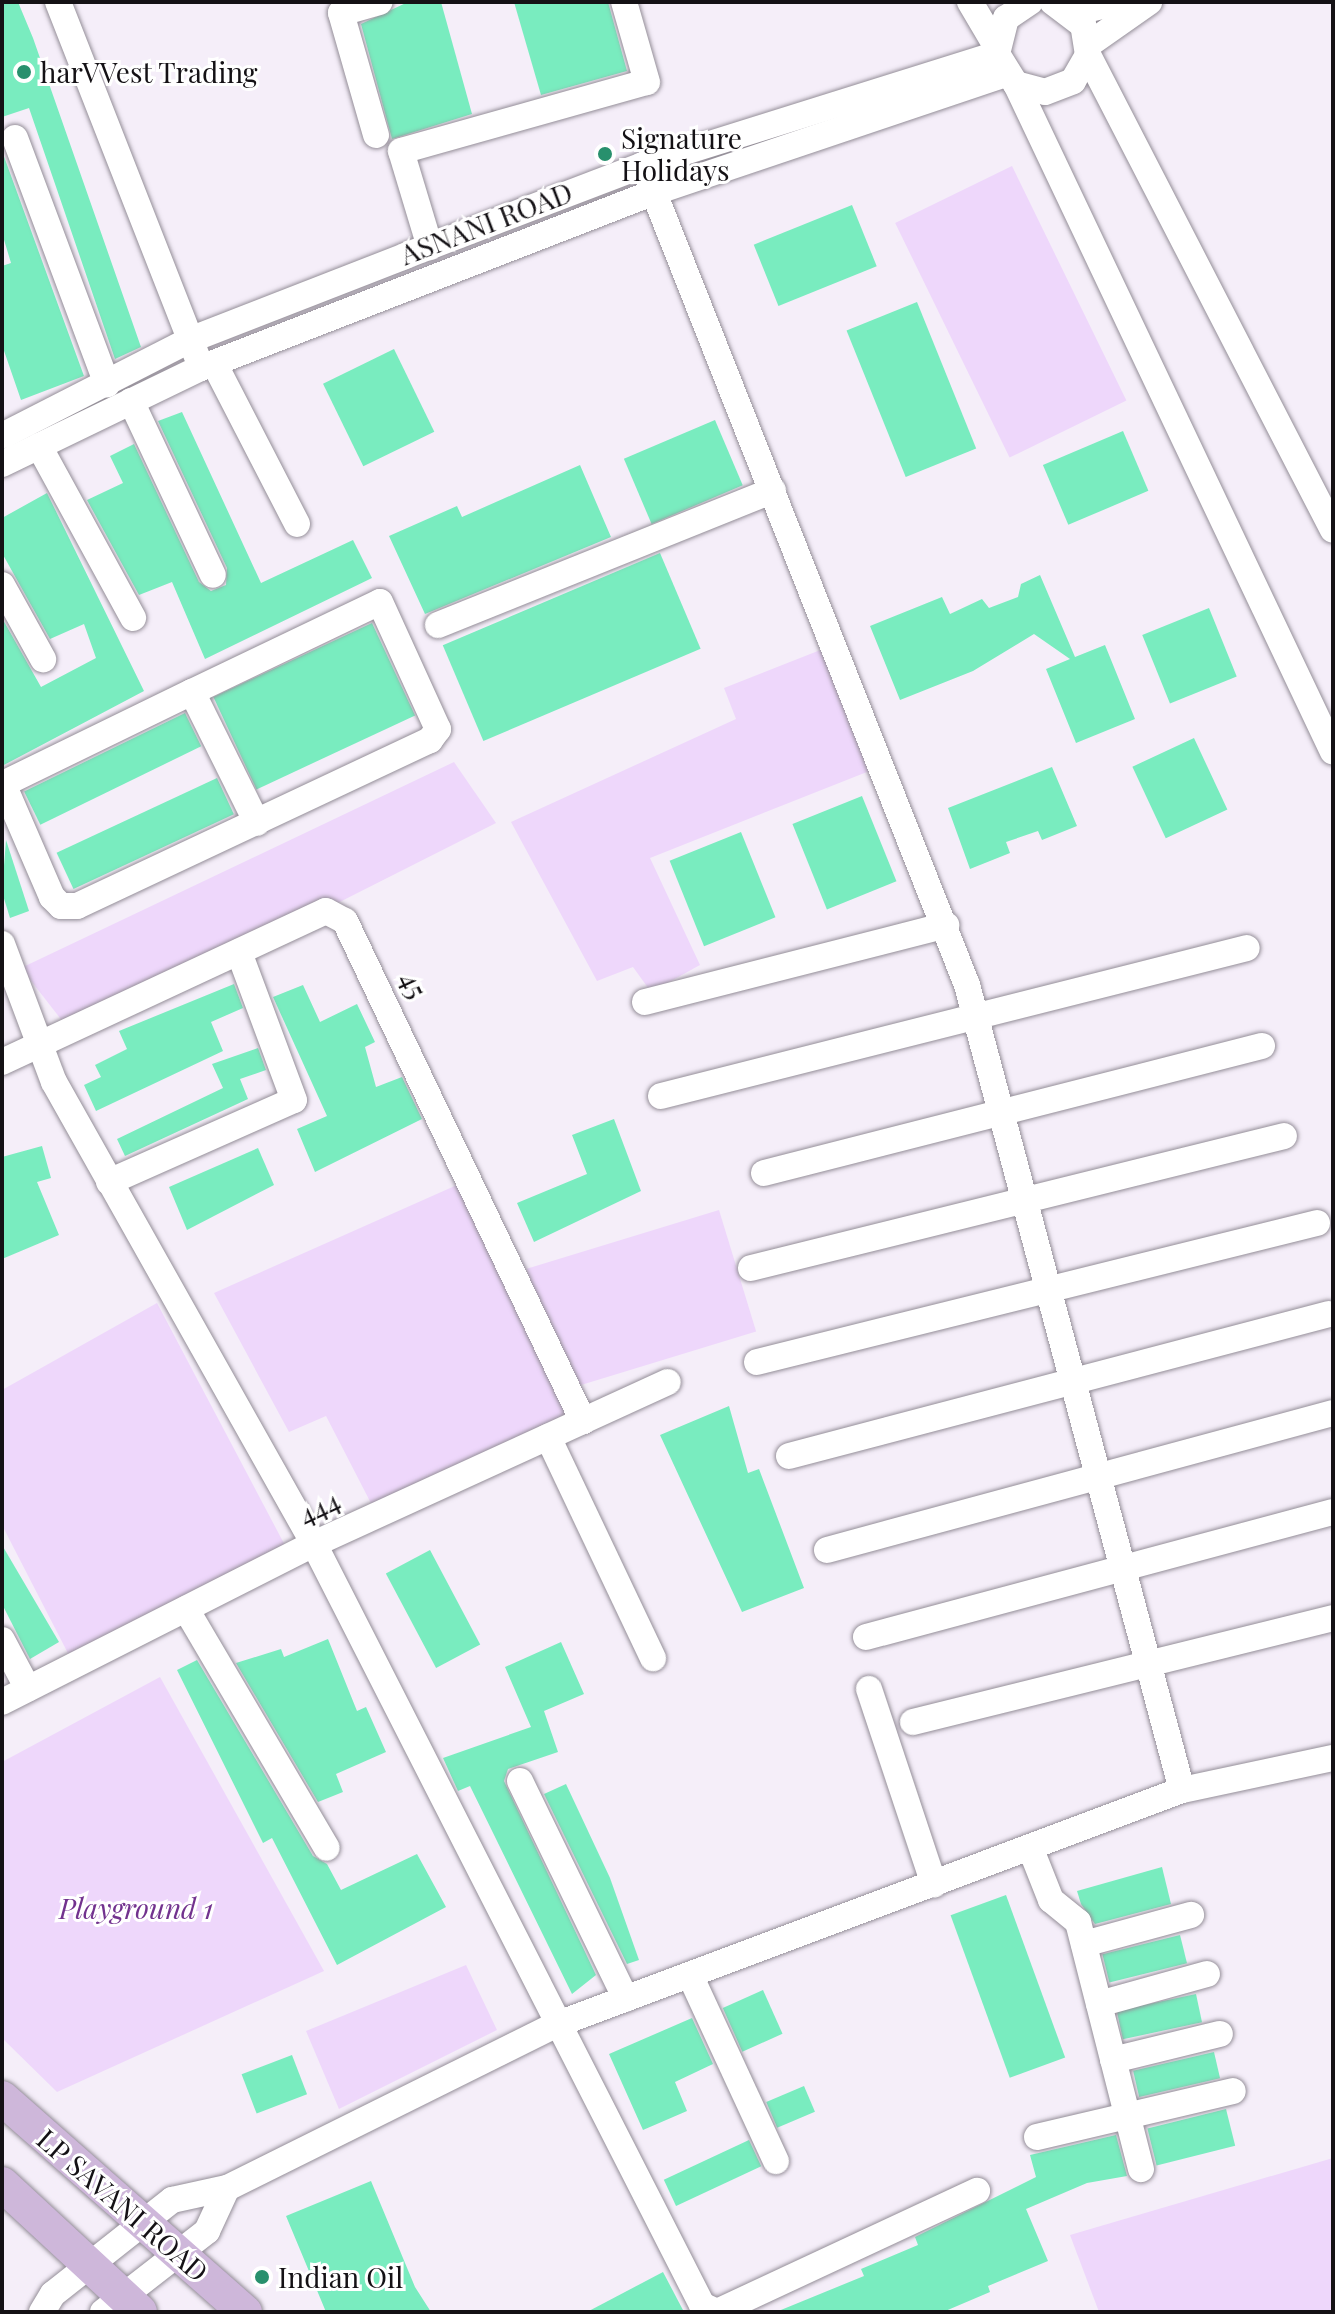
<!DOCTYPE html>
<html>
<head>
<meta charset="utf-8">
<style>
  body { margin:0 }
  #map { position:relative; width:1335px; height:2314px; overflow:hidden; background:#f5eef9; font-family:"Playfair Display",serif }
  div>[style] { position:absolute }
  .green>* { inset:0; background:#eed7fb; transform-origin:0 0 }
  .building>* { inset:0; background:#79ecbf; transform-origin:0 0 }
  .roads { filter:drop-shadow(0 0 2px #948e98) drop-shadow(0 0 2px #948e98) }
  .minor>* { height:26px; margin:-13px; padding:0 13px; transform-origin:13px; border-radius:13px; background:#fff }
  .major>* { height:34px; margin:-17px; padding:0 17px; transform-origin:17px; border-radius:17px; background:#ceb7da }
  .dots>* { width:22px; height:22px; translate:-50% -50%; box-sizing:border-box; border:4px solid #fff; border-radius:50% }
  span { translate:-50% -50%; white-space:nowrap; text-align:center; line-height:1.15; -webkit-text-stroke:6px #fff; paint-order:stroke }
  .poi-label { font-size:28px; color:#141115 }
  .left { translate:0 -50%; text-align:left }
  .street-label { font-size:28px; color:#141115 }
  .park-label { font-size:28px; color:#72328e; font-style:italic }
  .frame { position:absolute; inset:0; border:4px solid #141115; pointer-events:none }
</style>
</head>
<body>
<div id="map">
  <div class="green">
    <div style="left:1012px;top:166px;width:261px;height:130px;rotate:64deg"></div>
    <div style="clip-path:polygon(828px 647px,877px 768px,650px 858px,700px 965px,651px 992px,633px 967px,597px 981px,511px 822px,736px 719px,724px 688px)"></div>
    <div style="clip-path:polygon(454px 762px,496px 823px,74px 1036px,21px 968px)"></div>
    <div style="clip-path:polygon(457px 1185px,577px 1417px,375px 1511px,326px 1416px,289px 1432px,214px 1293px)"></div>
    <div style="left:719px;top:1210px;width:127px;height:201px;rotate:73deg"></div>
    <div style="clip-path:polygon(157px 1303px,289px 1553px,74px 1665px,2px 1525px,2px 1390px)"></div>
    <div style="clip-path:polygon(160px 1677px,324px 1971px,57px 2092px,2px 2038px,2px 1762px)"></div>
    <div style="clip-path:polygon(466px 1965px,497px 2030px,339px 2109px,306px 2031px)"></div>
    <div style="clip-path:polygon(1333px 2158px,1333px 2312px,1099px 2312px,1070px 2235px)"></div>
  </div>
  <div class="building">
    <div style="clip-path:polygon(2px 2px,18px 2px,33px 38px,141px 347px,115px 359px,29px 108px,2px 117px)"></div>
    <div style="clip-path:polygon(408px 2px,441px 2px,472px 114px,392px 139px,361px 24px)"></div>
    <div style="clip-path:polygon(514px 2px,608px 2px,627px 71px,541px 95px)"></div>
    <div style="clip-path:polygon(2px 151px,84px 376px,21px 400px,2px 345px,2px 266px,11px 263px,2px 233px)"></div>
    <div style="left:852px;top:205px;width:66px;height:106px;rotate:68deg"></div>
    <div style="left:917px;top:302px;width:158px;height:76px;rotate:68deg"></div>
    <div style="left:394px;top:349px;width:92px;height:79px;rotate:64deg"></div>
    <div style="clip-path:polygon(182px 412px,261px 583px,353px 540px,372px 578px,205px 659px,172px 582px,139px 595px,87px 500px,123px 483px,110px 456px,134px 444px,199px 582px,211px 591px,226px 585px,227px 568px,158px 421px)"></div>
    <div style="left:715px;top:420px;width:71px;height:99px;rotate:67deg"></div>
    <div style="left:1123px;top:431px;width:65px;height:87px;rotate:67deg"></div>
    <div style="clip-path:polygon(580px 465px,611px 537px,425px 614px,389px 536px,457px 506px,462px 517px)"></div>
    <div style="clip-path:polygon(47px 493px,144px 691px,2px 766px,2px 618px,41px 687px,96px 658px,84px 624px,50px 639px,2px 553px,2px 518px)"></div>
    <div style="left:660px;top:553px;width:104px;height:236px;rotate:67deg"></div>
    <div style="clip-path:polygon(1040px 575px,1075px 657px,1105px 645px,1135px 719px,1076px 743px,1046px 669px,1070px 659px,1034px 634px,973px 671px,900px 700px,870px 626px,942px 597px,950px 614px,982px 599px,989px 608px,1018px 597px,1021px 584px)"></div>
    <div style="left:1209px;top:608px;width:74px;height:72px;rotate:68deg"></div>
    <div style="left:372px;top:623px;width:102px;height:175px;rotate:65deg"></div>
    <div style="left:185px;top:713px;width:37px;height:179px;rotate:64deg"></div>
    <div style="left:1194px;top:738px;width:79px;height:68px;rotate:65deg"></div>
    <div style="clip-path:polygon(1052px 767px,1077px 826px,1042px 840px,1038px 831px,1006px 842px,1010px 853px,970px 869px,948px 808px)"></div>
    <div style="left:217px;top:778px;width:40px;height:177px;rotate:65deg"></div>
    <div style="left:862px;top:796px;width:92px;height:75px;rotate:68deg"></div>
    <div style="left:741px;top:832px;width:92px;height:77px;rotate:68deg"></div>
    <div style="clip-path:polygon(6px 840px,29px 911px,10px 918px,2px 892px)"></div>
    <div style="clip-path:polygon(234px 984px,243px 1008px,211px 1022px,223px 1051px,96px 1111px,84px 1085px,101px 1077px,95px 1065px,127px 1049px,119px 1031px)"></div>
    <div style="clip-path:polygon(303px 985px,320px 1022px,357px 1004px,375px 1042px,365px 1047px,376px 1087px,402px 1077px,422px 1119px,315px 1172px,297px 1129px,327px 1116px,273px 997px)"></div>
    <div style="clip-path:polygon(258px 1048px,266px 1070px,240px 1079px,248px 1099px,125px 1156px,117px 1139px,223px 1088px,212px 1064px)"></div>
    <div style="clip-path:polygon(614px 1119px,641px 1191px,534px 1242px,517px 1203px,587px 1174px,572px 1135px)"></div>
    <div style="clip-path:polygon(42px 1146px,51px 1178px,37px 1182px,59px 1235px,2px 1259px,2px 1157px)"></div>
    <div style="clip-path:polygon(258px 1148px,274px 1185px,187px 1230px,169px 1187px)"></div>
    <div style="clip-path:polygon(729px 1406px,748px 1473px,759px 1469px,804px 1588px,742px 1612px,660px 1435px)"></div>
    <div style="clip-path:polygon(2px 1545px,59px 1642px,30px 1659px,2px 1604px)"></div>
    <div style="left:430px;top:1550px;width:107px;height:50px;rotate:62deg"></div>
    <div style="clip-path:polygon(328px 1639px,357px 1711px,366px 1707px,386px 1752px,336px 1774px,343px 1792px,318px 1802px,236px 1663px,281px 1649px,284px 1657px)"></div>
    <div style="clip-path:polygon(561px 1642px,584px 1694px,544px 1711px,558px 1752px,508px 1769px,504px 1781px,596px 1975px,572px 1994px,470px 1786px,458px 1791px,443px 1758px,531px 1727px,505px 1667px)"></div>
    <div style="clip-path:polygon(197px 1660px,313px 1856px,327px 1864px,341px 1890px,417px 1854px,446px 1907px,337px 1965px,272px 1838px,263px 1843px,177px 1670px)"></div>
    <div style="clip-path:polygon(566px 1784px,610px 1878px,639px 1960px,627px 1964px,544px 1794px)"></div>
    <div style="clip-path:polygon(1162px 1867px,1171px 1904px,1095px 1924px,1081px 1904px,1077px 1891px)"></div>
    <div style="left:1006px;top:1895px;width:173px;height:59px;rotate:70deg"></div>
    <div style="left:1180px;top:1935px;width:29px;height:80px;rotate:76deg"></div>
    <div style="left:763px;top:1990px;width:48px;height:44px;rotate:66deg"></div>
    <div style="left:1196px;top:1994px;width:29px;height:81px;rotate:78deg"></div>
    <div style="clip-path:polygon(692px 2018px,713px 2064px,675px 2082px,687px 2111px,643px 2130px,609px 2054px)"></div>
    <div style="left:1214px;top:2052px;width:27px;height:83px;rotate:77deg"></div>
    <div style="left:292px;top:2055px;width:42px;height:54px;rotate:69deg"></div>
    <div style="left:804px;top:2086px;width:28px;height:41px;rotate:67deg"></div>
    <div style="left:1226px;top:2109px;width:38px;height:81px;rotate:76deg"></div>
    <div style="clip-path:polygon(1116px 2135px,1127px 2176px,1087px 2183px,1026px 2209px,1048px 2261px,988px 2286px,990px 2292px,943px 2312px,776px 2312px,864px 2276px,861px 2269px,918px 2245px,915px 2237px,1036px 2177px,1030px 2155px)"></div>
    <div style="left:749px;top:2140px;width:29px;height:94px;rotate:65deg"></div>
    <div style="clip-path:polygon(371px 2181px,415px 2287px,431px 2312px,326px 2312px,286px 2216px)"></div>
    <div style="clip-path:polygon(663px 2272px,684px 2312px,587px 2312px)"></div>
  </div>
  <div class="roads">
    <div class="minor">
      <div style="left:58px;top:2px;width:380px;rotate:68.6deg"></div>
      <div style="left:970px;top:2px;width:51px;rotate:59.4deg"></div>
      <div style="left:1030px;top:2px;width:29px;rotate:146deg"></div>
      <div style="left:1006px;top:18px;width:37px;rotate:104deg"></div>
      <div style="left:997px;top:54px;width:36px;rotate:58deg"></div>
      <div style="left:1016px;top:84px;width:30px;rotate:15deg"></div>
      <div style="left:1045px;top:92px;width:30px;rotate:-21deg"></div>
      <div style="left:1073px;top:81px;width:30px;rotate:-60deg"></div>
      <div style="left:1088px;top:55px;width:30px;rotate:-99deg"></div>
      <div style="left:1083px;top:25px;width:38px;rotate:-143deg"></div>
      <div style="left:1074px;top:13px;width:45px;rotate:-14deg"></div>
      <div style="left:1088px;top:45px;width:75px;rotate:-35.2deg"></div>
      <div style="left:1088px;top:55px;width:534px;rotate:62.72deg"></div>
      <div style="left:1016px;top:84px;width:739px;rotate:64.61deg"></div>
      <div style="left:376px;top:135px;width:127px;rotate:-106deg"></div>
      <div style="left:341px;top:13px;width:40px;rotate:-16deg"></div>
      <div style="left:15px;top:138px;width:263px;rotate:69.5deg"></div>
      <div style="left:643px;top:165px;width:882px;rotate:68.44deg"></div>
      <div style="left:967px;top:985px;width:833px;rotate:75.05deg"></div>
      <div style="left:430px;top:247px;width:100px;rotate:-106.8deg"></div>
      <div style="left:401px;top:151px;width:255px;rotate:-15.7deg"></div>
      <div style="left:647px;top:82px;width:83px;rotate:-106deg"></div>
      <div style="left:214px;top:363px;width:181px;rotate:62.7deg"></div>
      <div style="left:131px;top:401px;width:192px;rotate:64.8deg"></div>
      <div style="left:2px;top:436px;width:211px;rotate:-27.1deg"></div>
      <div style="left:190px;top:340px;width:231px;rotate:-21.3deg"></div>
      <div style="left:405px;top:256px;width:255px;rotate:-20.9deg"></div>
      <div style="left:643px;top:165px;width:371px;rotate:-17.4deg"></div>
      <div style="left:39px;top:446px;width:196px;rotate:61.3deg"></div>
      <div style="left:2px;top:464px;width:221px;rotate:-25.8deg"></div>
      <div style="left:201px;top:368px;width:487px;rotate:-21.2deg"></div>
      <div style="left:655px;top:192px;width:369px;rotate:-18.6deg"></div>
      <div style="left:2px;top:585px;width:85px;rotate:61deg"></div>
      <div style="left:438px;top:625px;width:361px;rotate:-21.9deg"></div>
      <div style="left:192px;top:692px;width:146px;rotate:63.6deg"></div>
      <div style="left:2px;top:785px;width:1px;rotate:-45deg"></div>
      <div style="left:3px;top:784px;width:210px;rotate:-26deg"></div>
      <div style="left:192px;top:692px;width:208px;rotate:-25.6deg"></div>
      <div style="left:380px;top:602px;width:140px;rotate:65.5deg"></div>
      <div style="left:438px;top:729px;width:14px;rotate:126deg"></div>
      <div style="left:430px;top:740px;width:390px;rotate:154.8deg"></div>
      <div style="left:77px;top:906px;width:16px;rotate:180deg"></div>
      <div style="left:61px;top:906px;width:13px;rotate:-135deg"></div>
      <div style="left:52px;top:897px;width:123px;rotate:-113.4deg"></div>
      <div style="left:2px;top:944px;width:147px;rotate:69.4deg"></div>
      <div style="left:54px;top:1082px;width:530px;rotate:60.63deg"></div>
      <div style="left:314px;top:1544px;width:854px;rotate:62.98deg"></div>
      <div style="left:702px;top:2305px;width:17px;rotate:25deg"></div>
      <div style="left:717px;top:2312px;width:287px;rotate:-25deg"></div>
      <div style="left:645px;top:1002px;width:311px;rotate:-14.3deg"></div>
      <div style="left:2px;top:1062px;width:357px;rotate:-25deg"></div>
      <div style="left:326px;top:911px;width:21px;rotate:28deg"></div>
      <div style="left:345px;top:921px;width:554px;rotate:64.55deg"></div>
      <div style="left:661px;top:1096px;width:604px;rotate:-14.17deg"></div>
      <div style="left:764px;top:1173px;width:514px;rotate:-14.31deg"></div>
      <div style="left:109px;top:1182px;width:202px;rotate:-23.9deg"></div>
      <div style="left:294px;top:1100px;width:158px;rotate:-110.4deg"></div>
      <div style="left:751px;top:1268px;width:549px;rotate:-13.91deg"></div>
      <div style="left:757px;top:1362px;width:577px;rotate:-13.94deg"></div>
      <div style="left:548px;top:1437px;width:245px;rotate:64.6deg"></div>
      <div style="left:789px;top:1456px;width:558px;rotate:-14.73deg"></div>
      <div style="left:827px;top:1550px;width:524px;rotate:-15.15deg"></div>
      <div style="left:186px;top:1609px;width:277px;rotate:59.5deg"></div>
      <div style="left:866px;top:1637px;width:483px;rotate:-15deg"></div>
      <div style="left:2px;top:1640px;width:55px;rotate:62deg"></div>
      <div style="left:869px;top:1689px;width:206px;rotate:71.6deg"></div>
      <div style="left:2px;top:1702px;width:350px;rotate:-26.9deg"></div>
      <div style="left:314px;top:1544px;width:389px;rotate:-24.6deg"></div>
      <div style="left:913px;top:1722px;width:433px;rotate:-13.9deg"></div>
      <div style="left:520px;top:1781px;width:242px;rotate:64.1deg"></div>
      <div style="left:1030px;top:1847px;width:57px;rotate:68.4deg"></div>
      <div style="left:1051px;top:1900px;width:35px;rotate:39deg"></div>
      <div style="left:1078px;top:1922px;width:255px;rotate:75.7deg"></div>
      <div style="left:1084px;top:1944px;width:111px;rotate:-15.2deg"></div>
      <div style="left:690px;top:1975px;width:205px;rotate:65.2deg"></div>
      <div style="left:1099px;top:2004px;width:112px;rotate:-15.5deg"></div>
      <div style="left:1113px;top:2060px;width:110px;rotate:-13.7deg"></div>
      <div style="left:1037px;top:2137px;width:201px;rotate:-13.2deg"></div>
      <div style="left:42px;top:2312px;width:21px;rotate:-59deg"></div>
      <div style="left:53px;top:2294px;width:152px;rotate:-38.3deg"></div>
      <div style="left:172px;top:2200px;width:56px;rotate:-12.3deg"></div>
      <div style="left:227px;top:2188px;width:369px;rotate:-26.4deg"></div>
      <div style="left:558px;top:2024px;width:666px;rotate:-20.56deg"></div>
      <div style="left:1182px;top:1790px;width:154px;rotate:-12deg"></div>
      <div style="left:103px;top:2312px;width:132px;rotate:-37.9deg"></div>
      <div style="left:207px;top:2231px;width:47px;rotate:-65.1deg"></div>
    </div>
    <div class="major">
      <div style="left:2px;top:2098px;width:324px;rotate:41.4deg"></div>
      <div style="left:2px;top:2184px;width:188px;rotate:42.8deg"></div>
    </div>
  </div>
  <div class="dots">
    <div style="left:24px;top:72px;background:#28906d"></div>
    <div style="left:605px;top:154px;background:#28906d"></div>
    <div style="left:262px;top:2277px;background:#28906d"></div>
  </div>
  <div class="poi-label">
    <span class="left" style="left:40px;top:72px">harVVest Trading</span>
    <span class="left" style="left:621px;top:154px">Signature<br>Holidays</span>
    <span class="left" style="left:278px;top:2277px">Indian Oil</span>
  </div>
  <div class="street-label">
    <span style="left:486px;top:223px;rotate:-21deg">ASNANI ROAD</span>
    <span style="left:414px;top:985px;rotate:65deg">45</span>
    <span style="left:319px;top:1507px;rotate:-25deg">444</span>
    <span style="left:123px;top:2205px;rotate:41deg">LP SAVANI ROAD</span>
  </div>
  <div class="park-label">
    <span style="left:136px;top:1908px">Playground 1</span>
  </div>
  <div class="frame"></div>
</div>
</body>
</html>
